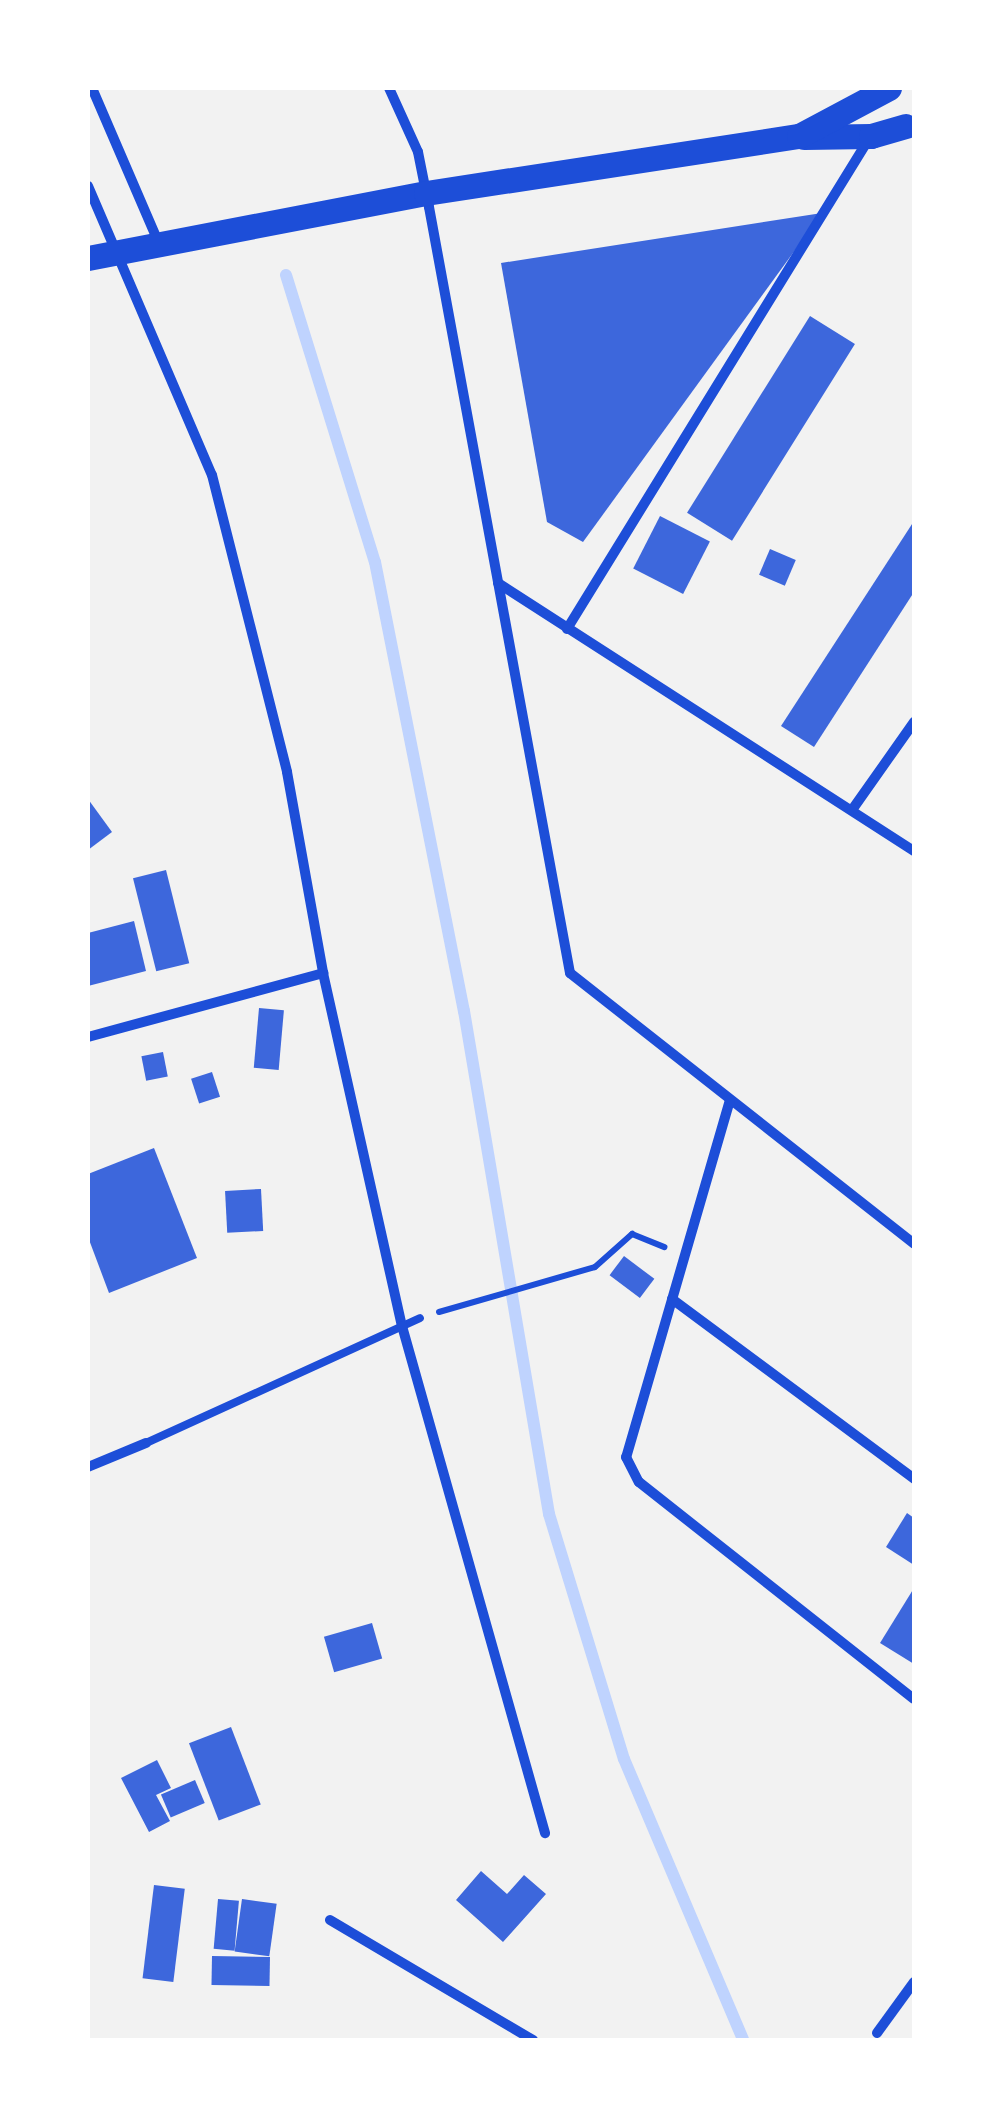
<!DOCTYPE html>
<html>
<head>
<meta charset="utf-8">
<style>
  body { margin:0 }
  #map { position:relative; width:1002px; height:2128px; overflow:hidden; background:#f2f2f2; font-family:Raleway,sans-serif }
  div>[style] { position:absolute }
  .stream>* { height:12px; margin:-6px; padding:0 6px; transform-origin:6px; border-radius:6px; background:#bfd3fe }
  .building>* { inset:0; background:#3d67dc; transform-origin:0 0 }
  .path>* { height:6px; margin:-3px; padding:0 3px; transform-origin:3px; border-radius:3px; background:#1d4ed8 }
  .service>* { height:8px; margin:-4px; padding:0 4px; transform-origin:4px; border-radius:4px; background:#1d4ed8 }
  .minor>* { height:10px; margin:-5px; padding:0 5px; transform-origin:5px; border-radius:5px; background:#1d4ed8 }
  .primary>* { height:25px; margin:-12.5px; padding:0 12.5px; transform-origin:12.5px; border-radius:12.5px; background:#1d4ed8 }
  span { translate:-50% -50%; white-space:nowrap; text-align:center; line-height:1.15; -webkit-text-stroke:10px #fff; paint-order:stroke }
  .frame { position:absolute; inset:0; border:90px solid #fff; pointer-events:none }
</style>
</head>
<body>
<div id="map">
  <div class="stream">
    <div style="left:286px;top:275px;width:300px;rotate:72.8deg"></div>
    <div style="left:375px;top:562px;width:458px;rotate:78.8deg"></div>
    <div style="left:464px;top:1011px;width:510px;rotate:80.41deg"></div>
    <div style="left:549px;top:1514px;width:256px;rotate:73deg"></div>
    <div style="left:624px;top:1759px;width:305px;rotate:67deg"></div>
  </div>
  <div class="building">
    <div style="clip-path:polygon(822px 213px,583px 542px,547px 522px,501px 263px)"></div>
    <div style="left:810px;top:316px;width:53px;height:232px;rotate:32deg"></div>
    <div style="left:660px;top:516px;width:56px;height:59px;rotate:27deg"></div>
    <div style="clip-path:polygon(914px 521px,914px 592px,814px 747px,781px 726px)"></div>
    <div style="left:770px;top:549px;width:28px;height:28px;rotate:23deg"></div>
    <div style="clip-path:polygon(88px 799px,112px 832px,88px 850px)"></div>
    <div style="left:166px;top:870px;width:96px;height:34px;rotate:76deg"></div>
    <div style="clip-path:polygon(134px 921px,146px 971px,88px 986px,88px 933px)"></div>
    <div style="left:259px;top:1008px;width:25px;height:60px;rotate:5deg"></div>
    <div style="left:163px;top:1052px;width:25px;height:22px;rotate:79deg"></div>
    <div style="left:212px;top:1072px;width:26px;height:22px;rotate:72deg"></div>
    <div style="clip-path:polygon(154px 1148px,197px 1258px,109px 1293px,88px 1237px,88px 1174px)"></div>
    <div style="left:261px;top:1189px;width:42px;height:36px;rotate:87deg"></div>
    <div style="left:624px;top:1256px;width:38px;height:24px;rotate:37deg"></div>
    <div style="clip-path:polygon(907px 1513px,914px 1518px,914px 1565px,886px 1547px)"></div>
    <div style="clip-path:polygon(914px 1588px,914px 1664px,880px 1643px)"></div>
    <div style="left:372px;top:1623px;width:37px;height:50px;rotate:74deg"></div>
    <div style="left:231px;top:1727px;width:83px;height:45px;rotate:69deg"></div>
    <div style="clip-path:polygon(157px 1760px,171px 1788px,156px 1795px,170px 1821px,149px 1832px,121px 1778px)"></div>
    <div style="left:195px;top:1780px;width:25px;height:37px;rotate:67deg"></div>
    <div style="clip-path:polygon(481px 1871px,507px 1894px,524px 1875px,546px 1894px,503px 1942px,456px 1900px)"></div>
    <div style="left:154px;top:1885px;width:31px;height:94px;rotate:7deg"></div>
    <div style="left:218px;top:1899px;width:21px;height:50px;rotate:5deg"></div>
    <div style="left:242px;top:1899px;width:35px;height:53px;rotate:8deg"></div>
    <div style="left:212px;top:1956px;width:58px;height:29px;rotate:1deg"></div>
  </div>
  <div class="path">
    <div style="left:439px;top:1312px;width:162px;rotate:-16.1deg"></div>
    <div style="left:595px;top:1267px;width:50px;rotate:-41.7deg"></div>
    <div style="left:632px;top:1234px;width:35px;rotate:22deg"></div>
  </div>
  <div class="service">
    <div style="left:146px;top:1443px;width:301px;rotate:-24.5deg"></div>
  </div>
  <div class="minor">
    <div style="left:92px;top:88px;width:167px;rotate:66.7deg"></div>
    <div style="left:389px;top:88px;width:70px;rotate:65.6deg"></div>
    <div style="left:418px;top:152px;width:56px;rotate:78.7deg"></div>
    <div style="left:429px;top:207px;width:779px;rotate:79.57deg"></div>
    <div style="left:570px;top:973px;width:438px;rotate:38.2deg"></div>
    <div style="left:88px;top:186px;width:314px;rotate:66.8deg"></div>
    <div style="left:212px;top:475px;width:306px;rotate:75.8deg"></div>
    <div style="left:287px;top:772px;width:204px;rotate:79.8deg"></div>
    <div style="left:498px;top:583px;width:495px;rotate:32.8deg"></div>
    <div style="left:567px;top:629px;width:578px;rotate:-58.37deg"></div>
    <div style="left:852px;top:810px;width:108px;rotate:-54.8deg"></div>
    <div style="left:88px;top:1037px;width:244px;rotate:-15.2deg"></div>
    <div style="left:323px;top:973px;width:362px;rotate:77.4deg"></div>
    <div style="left:402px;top:1326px;width:527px;rotate:74.25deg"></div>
    <div style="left:730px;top:1100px;width:372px;rotate:106.2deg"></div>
    <div style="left:626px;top:1457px;width:28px;rotate:63deg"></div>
    <div style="left:639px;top:1482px;width:350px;rotate:38.3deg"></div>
    <div style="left:672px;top:1299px;width:302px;rotate:36.6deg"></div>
    <div style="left:88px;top:1467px;width:63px;rotate:-22.5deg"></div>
    <div style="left:330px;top:1920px;width:236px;rotate:30.6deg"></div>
    <div style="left:877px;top:2033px;width:63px;rotate:-54deg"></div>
  </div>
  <div class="primary">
    <div style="left:804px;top:137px;width:67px;rotate:-0.9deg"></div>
    <div style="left:871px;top:136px;width:36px;rotate:-16deg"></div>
    <div style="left:88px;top:258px;width:344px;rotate:-10.9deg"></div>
    <div style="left:426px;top:193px;width:377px;rotate:-8.7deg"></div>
    <div style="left:799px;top:136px;width:102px;rotate:-28.1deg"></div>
  </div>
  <div class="frame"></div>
</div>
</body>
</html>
